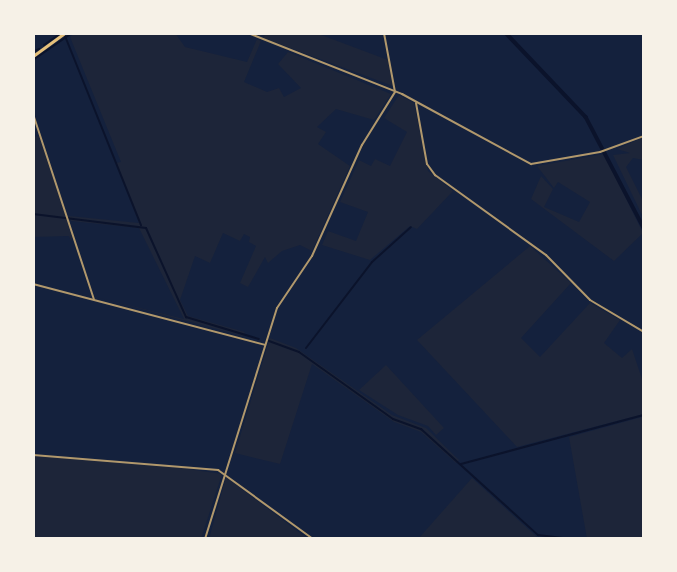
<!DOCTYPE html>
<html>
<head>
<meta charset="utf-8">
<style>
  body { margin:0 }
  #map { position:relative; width:677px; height:572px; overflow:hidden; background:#14213d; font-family:"DejaVu Sans",sans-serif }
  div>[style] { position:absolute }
  .green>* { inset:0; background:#1d2539 }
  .stream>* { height:2px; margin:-1px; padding:0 1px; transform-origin:1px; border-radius:1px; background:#0b132b }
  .canal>* { height:3.5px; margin:-1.75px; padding:0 1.75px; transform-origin:1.75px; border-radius:1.75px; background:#0b132b }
  .minor>* { height:2px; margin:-1px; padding:0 1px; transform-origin:1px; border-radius:1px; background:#b1986c }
  .tertiary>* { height:2px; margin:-1px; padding:0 1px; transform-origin:1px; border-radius:1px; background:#b1986c }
  .secondary>* { height:2.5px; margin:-1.25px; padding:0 1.25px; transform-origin:1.25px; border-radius:1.25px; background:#e5c07b }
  span { translate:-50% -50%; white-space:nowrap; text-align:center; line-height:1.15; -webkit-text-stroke:6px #f6f1e7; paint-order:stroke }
  .frame { position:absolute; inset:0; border:35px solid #f6f1e7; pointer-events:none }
</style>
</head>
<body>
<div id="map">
  <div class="green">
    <div style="clip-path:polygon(75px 33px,175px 33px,185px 47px,247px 62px,257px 39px,261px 41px,244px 82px,267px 92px,279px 88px,284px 97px,301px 88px,278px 64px,288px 52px,391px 94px,374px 120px,336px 109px,317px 127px,326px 132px,318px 144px,350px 166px,312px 251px,300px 245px,282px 251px,268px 263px,265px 257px,248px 287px,240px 283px,256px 246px,249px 242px,250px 237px,244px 234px,240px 241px,223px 233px,210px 263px,195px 256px,180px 300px,188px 316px,245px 332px,243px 336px,96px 297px,184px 319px,139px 228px,71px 221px,69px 216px,139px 223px,116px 163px,121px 162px,70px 37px)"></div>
    <div style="clip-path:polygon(266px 33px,316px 33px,388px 60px,393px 86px,263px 38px)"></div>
    <div style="clip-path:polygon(399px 95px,414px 103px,428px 171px,453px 191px,417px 229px,410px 226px,370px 260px,322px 245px,328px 231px,356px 241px,368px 212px,340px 202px,359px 160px,371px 166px,375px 159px,390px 166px,407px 132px,384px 118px)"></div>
    <div style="clip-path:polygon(39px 136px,73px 237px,71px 241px,69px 236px,33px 237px,33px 137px)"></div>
    <div style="clip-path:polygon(644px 137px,644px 160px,633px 158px,626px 167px,644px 203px,644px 219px,613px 155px,630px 153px,617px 149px)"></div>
    <div style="clip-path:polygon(604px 154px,643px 233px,614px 261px,531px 199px,541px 176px,553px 189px,544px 207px,579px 222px,590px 202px,558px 182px,554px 188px,537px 166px)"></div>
    <div style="clip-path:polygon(530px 246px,571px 283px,521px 338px,540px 357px,590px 303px,620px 320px,604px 343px,622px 358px,632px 349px,644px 385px,644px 414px,517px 447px,417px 340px)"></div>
    <div style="clip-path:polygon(270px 338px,296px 348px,392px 415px,426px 428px,459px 460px,456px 463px,421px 432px,394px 422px,312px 364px,280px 464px,235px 453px)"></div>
    <div style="clip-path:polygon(386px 365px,444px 428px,436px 435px,428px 426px,398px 415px,359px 390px)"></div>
    <div style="clip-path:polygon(642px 417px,644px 539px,587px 539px,569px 437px)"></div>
    <div style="clip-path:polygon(33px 456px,181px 468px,222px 474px,201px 539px,33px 539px)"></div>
    <div style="clip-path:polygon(226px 477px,308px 539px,209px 539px)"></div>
    <div style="clip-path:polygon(472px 478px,537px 537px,555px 539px,418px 539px)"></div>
  </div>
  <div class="stream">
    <div style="left:65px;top:36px;width:204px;rotate:68.1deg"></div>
    <div style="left:44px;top:45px;width:21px;rotate:-35deg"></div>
    <div style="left:33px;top:52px;width:7px;rotate:-27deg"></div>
    <div style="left:33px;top:60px;width:47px;rotate:-34.7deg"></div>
    <div style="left:33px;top:214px;width:114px;rotate:7.1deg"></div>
    <div style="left:146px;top:228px;width:98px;rotate:65.8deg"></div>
    <div style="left:186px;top:317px;width:76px;rotate:16.8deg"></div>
    <div style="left:269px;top:341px;width:32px;rotate:20deg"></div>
    <div style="left:299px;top:352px;width:115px;rotate:35.5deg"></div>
    <div style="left:393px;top:419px;width:30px;rotate:20deg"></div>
    <div style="left:421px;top:429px;width:158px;rotate:42.2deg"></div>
    <div style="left:538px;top:535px;width:33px;rotate:7deg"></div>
    <div style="left:306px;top:348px;width:108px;rotate:-52.5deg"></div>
    <div style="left:372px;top:262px;width:52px;rotate:-41.9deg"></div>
    <div style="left:461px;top:464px;width:189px;rotate:-15deg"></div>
  </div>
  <div class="canal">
    <div style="left:506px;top:33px;width:116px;rotate:46.4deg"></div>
    <div style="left:586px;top:117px;width:125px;rotate:62.4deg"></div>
  </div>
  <div class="minor">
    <div style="left:248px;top:33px;width:166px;rotate:21.6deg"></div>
    <div style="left:402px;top:94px;width:147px;rotate:28.5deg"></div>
    <div style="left:531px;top:164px;width:70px;rotate:-9.9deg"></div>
    <div style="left:600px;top:152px;width:47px;rotate:-20deg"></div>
    <div style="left:416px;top:103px;width:62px;rotate:79.8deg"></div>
    <div style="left:427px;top:164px;width:14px;rotate:54deg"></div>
    <div style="left:435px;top:175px;width:137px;rotate:35.8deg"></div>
    <div style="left:546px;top:255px;width:63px;rotate:45.6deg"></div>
    <div style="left:590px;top:300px;width:63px;rotate:30.7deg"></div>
    <div style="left:33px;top:114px;width:195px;rotate:71.8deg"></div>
    <div style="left:33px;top:284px;width:240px;rotate:14.7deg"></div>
    <div style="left:33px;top:455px;width:186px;rotate:4.6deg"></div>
    <div style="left:218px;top:470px;width:117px;rotate:36deg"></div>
  </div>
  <div class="tertiary">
    <div style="left:205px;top:539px;width:242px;rotate:-72.7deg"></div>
    <div style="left:277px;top:308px;width:63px;rotate:-56.1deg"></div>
    <div style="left:312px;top:256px;width:122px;rotate:-65.8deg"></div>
    <div style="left:362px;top:145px;width:62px;rotate:-58.1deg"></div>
    <div style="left:395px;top:92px;width:60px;rotate:-100.6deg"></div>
  </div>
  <div class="secondary">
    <div style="left:33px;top:56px;width:39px;rotate:-36deg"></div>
  </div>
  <div class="frame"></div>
</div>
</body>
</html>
